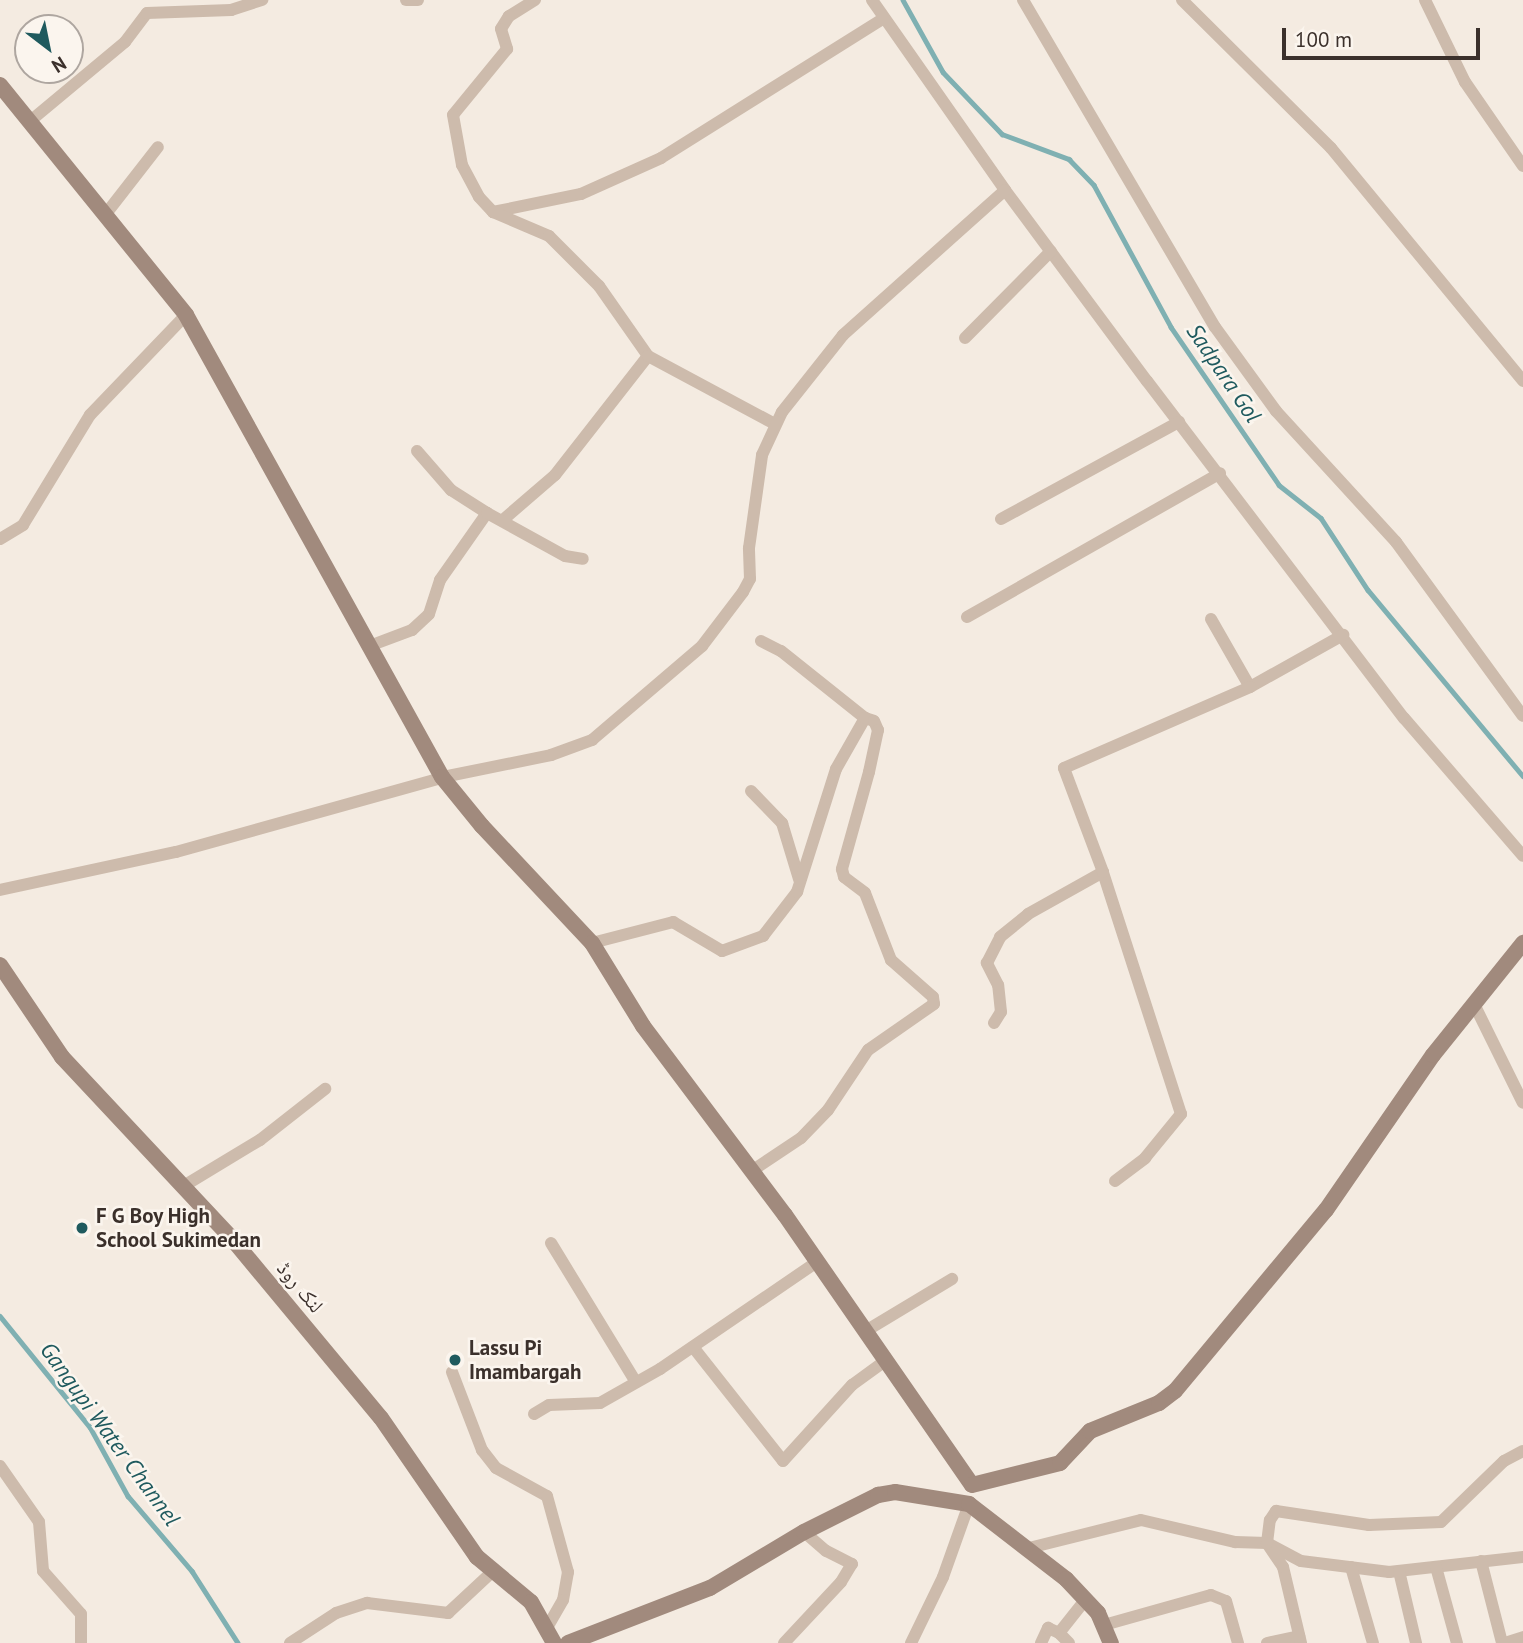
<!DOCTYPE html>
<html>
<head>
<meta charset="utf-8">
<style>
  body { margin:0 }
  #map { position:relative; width:1523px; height:1643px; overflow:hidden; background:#f4ebe1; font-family:"PT Sans","Noto Naskh Arabic",sans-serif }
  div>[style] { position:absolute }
  .stream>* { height:4.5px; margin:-2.25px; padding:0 2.25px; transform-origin:2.25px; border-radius:2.25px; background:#7fb0b2 }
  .street>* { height:12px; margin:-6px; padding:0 6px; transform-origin:6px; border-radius:6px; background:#cdbbac }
  .secondary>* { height:16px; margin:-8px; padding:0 8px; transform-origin:8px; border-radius:8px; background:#a18a7d }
  .dots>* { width:19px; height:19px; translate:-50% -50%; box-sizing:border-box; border:4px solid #fbf5ee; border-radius:50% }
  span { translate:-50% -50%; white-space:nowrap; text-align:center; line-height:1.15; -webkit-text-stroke:5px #fbf5ee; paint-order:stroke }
  .poi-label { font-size:21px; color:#3b302b; font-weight:700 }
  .left { translate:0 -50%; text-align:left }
  .street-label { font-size:21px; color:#3b302b }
  .water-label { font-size:23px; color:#1f5a5e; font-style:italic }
  .north { position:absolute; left:14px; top:14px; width:70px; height:70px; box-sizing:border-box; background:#fbf5ee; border:2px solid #aea6a0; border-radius:50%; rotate:148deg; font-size:19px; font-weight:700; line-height:28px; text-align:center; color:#3b302b }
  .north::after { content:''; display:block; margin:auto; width:24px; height:32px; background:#1f5a5e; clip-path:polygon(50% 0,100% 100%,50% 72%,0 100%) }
  .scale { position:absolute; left:1282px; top:28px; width:198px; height:32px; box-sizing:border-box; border:4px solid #3b302b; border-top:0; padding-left:9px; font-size:21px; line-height:24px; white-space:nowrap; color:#3b302b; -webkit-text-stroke:5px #fbf5ee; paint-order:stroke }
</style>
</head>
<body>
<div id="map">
  <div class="stream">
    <div style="left:903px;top:0;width:82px;rotate:60.9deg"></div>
    <div style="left:943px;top:72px;width:86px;rotate:46.4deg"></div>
    <div style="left:1002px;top:134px;width:72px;rotate:20.5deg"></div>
    <div style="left:1069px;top:159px;width:36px;rotate:46deg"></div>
    <div style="left:1094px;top:185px;width:162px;rotate:61.5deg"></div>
    <div style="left:1171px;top:327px;width:191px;rotate:55.6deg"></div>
    <div style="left:1279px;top:485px;width:53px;rotate:38.2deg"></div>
    <div style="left:1321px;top:518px;width:86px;rotate:56.9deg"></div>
    <div style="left:1368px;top:590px;width:242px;rotate:50.2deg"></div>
    <div style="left:0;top:1316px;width:143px;rotate:51deg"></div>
    <div style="left:90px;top:1427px;width:79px;rotate:61.2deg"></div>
    <div style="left:128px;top:1496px;width:99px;rotate:49.5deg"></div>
    <div style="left:192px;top:1571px;width:85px;rotate:57.4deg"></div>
  </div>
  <div class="street">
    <div style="left:406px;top:0;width:12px"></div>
    <div style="left:535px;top:0;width:31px;rotate:148deg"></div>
    <div style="left:509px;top:16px;width:15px;rotate:122deg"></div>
    <div style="left:501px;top:29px;width:21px;rotate:73deg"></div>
    <div style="left:507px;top:49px;width:85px;rotate:129.3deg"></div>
    <div style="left:453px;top:115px;width:51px;rotate:79.8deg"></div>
    <div style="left:462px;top:165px;width:36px;rotate:62deg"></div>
    <div style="left:479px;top:197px;width:21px;rotate:47deg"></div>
    <div style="left:493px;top:212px;width:90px;rotate:-11.6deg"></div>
    <div style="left:581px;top:194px;width:88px;rotate:-24.2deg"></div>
    <div style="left:661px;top:158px;width:263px;rotate:-32.1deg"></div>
    <div style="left:872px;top:0;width:232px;rotate:55deg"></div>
    <div style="left:1005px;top:190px;width:238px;rotate:53.4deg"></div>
    <div style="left:1147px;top:381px;width:424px;rotate:52.7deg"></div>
    <div style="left:1404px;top:718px;width:182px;rotate:49.2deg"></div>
    <div style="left:1023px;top:0;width:379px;rotate:59.6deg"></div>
    <div style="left:1215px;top:327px;width:104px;rotate:54deg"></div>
    <div style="left:1276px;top:411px;width:178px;rotate:47.5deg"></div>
    <div style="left:1396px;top:542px;width:215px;rotate:53.9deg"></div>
    <div style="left:1182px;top:0;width:210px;rotate:44.8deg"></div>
    <div style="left:1331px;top:148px;width:302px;rotate:50.5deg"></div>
    <div style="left:1425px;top:0;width:91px;rotate:64deg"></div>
    <div style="left:1465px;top:82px;width:102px;rotate:55.4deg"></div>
    <div style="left:29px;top:122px;width:125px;rotate:-39.8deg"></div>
    <div style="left:125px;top:42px;width:36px;rotate:-53deg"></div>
    <div style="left:147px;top:13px;width:84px;rotate:-2deg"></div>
    <div style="left:231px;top:10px;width:33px;rotate:-18deg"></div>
    <div style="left:493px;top:212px;width:61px;rotate:23.2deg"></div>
    <div style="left:549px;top:236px;width:71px;rotate:45deg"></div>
    <div style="left:599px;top:286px;width:85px;rotate:55deg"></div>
    <div style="left:105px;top:215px;width:86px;rotate:-52.1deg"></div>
    <div style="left:965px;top:338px;width:122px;rotate:-45.3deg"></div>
    <div style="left:417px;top:451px;width:52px;rotate:48.9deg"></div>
    <div style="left:451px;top:490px;width:43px;rotate:32.6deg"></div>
    <div style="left:504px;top:519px;width:67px;rotate:-40.8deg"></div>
    <div style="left:555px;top:475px;width:151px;rotate:-52deg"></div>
    <div style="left:648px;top:356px;width:144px;rotate:28.2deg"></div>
    <div style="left:1001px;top:519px;width:203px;rotate:-28.6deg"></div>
    <div style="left:0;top:539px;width:27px;rotate:-31deg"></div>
    <div style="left:23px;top:525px;width:129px;rotate:-58.7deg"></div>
    <div style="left:90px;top:415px;width:139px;rotate:-46.2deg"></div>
    <div style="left:967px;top:617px;width:291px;rotate:-29.6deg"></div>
    <div style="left:1211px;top:619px;width:78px;rotate:60.2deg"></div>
    <div style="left:1250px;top:687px;width:107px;rotate:-29.2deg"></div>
    <div style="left:761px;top:641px;width:22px;rotate:27deg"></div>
    <div style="left:781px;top:651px;width:107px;rotate:38.6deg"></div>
    <div style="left:372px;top:645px;width:43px;rotate:-20.6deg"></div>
    <div style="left:412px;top:630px;width:23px;rotate:-43deg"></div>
    <div style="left:429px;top:614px;width:36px;rotate:-72deg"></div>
    <div style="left:440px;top:580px;width:82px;rotate:-55deg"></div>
    <div style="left:487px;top:513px;width:89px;rotate:28.9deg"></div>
    <div style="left:565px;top:556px;width:18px;rotate:9deg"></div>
    <div style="left:751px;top:791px;width:45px;rotate:45.9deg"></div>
    <div style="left:782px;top:823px;width:59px;rotate:73.1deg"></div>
    <div style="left:0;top:890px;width:180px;rotate:-12.2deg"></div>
    <div style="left:176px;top:852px;width:282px;rotate:-15.6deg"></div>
    <div style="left:448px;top:776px;width:105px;rotate:-11.5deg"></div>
    <div style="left:551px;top:755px;width:44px;rotate:-20.1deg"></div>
    <div style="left:592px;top:740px;width:145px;rotate:-40.5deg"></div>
    <div style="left:702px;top:646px;width:68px;rotate:-52.8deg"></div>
    <div style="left:743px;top:592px;width:15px;rotate:-62deg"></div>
    <div style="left:750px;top:579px;width:31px;rotate:-92deg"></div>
    <div style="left:749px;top:548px;width:94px;rotate:-82deg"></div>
    <div style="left:762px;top:455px;width:47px;rotate:-65.1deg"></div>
    <div style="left:782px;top:412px;width:98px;rotate:-51.6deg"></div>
    <div style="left:843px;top:335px;width:217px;rotate:-41.8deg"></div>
    <div style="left:592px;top:943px;width:84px;rotate:-14.5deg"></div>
    <div style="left:673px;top:922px;width:57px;rotate:30.6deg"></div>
    <div style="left:722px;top:951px;width:44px;rotate:-20.1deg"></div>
    <div style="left:763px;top:936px;width:56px;rotate:-52.3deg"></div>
    <div style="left:797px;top:892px;width:129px;rotate:-72.4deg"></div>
    <div style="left:836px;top:769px;width:59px;rotate:-60.4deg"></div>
    <div style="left:865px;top:718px;width:9px;rotate:18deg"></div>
    <div style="left:874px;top:721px;width:10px;rotate:66deg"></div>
    <div style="left:878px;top:730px;width:43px;rotate:102.1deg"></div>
    <div style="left:869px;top:772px;width:101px;rotate:105.6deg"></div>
    <div style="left:842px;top:869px;width:8px;rotate:76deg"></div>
    <div style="left:844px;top:877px;width:26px;rotate:37deg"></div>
    <div style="left:865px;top:893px;width:72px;rotate:68.8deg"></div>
    <div style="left:891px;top:960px;width:56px;rotate:41.4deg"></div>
    <div style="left:933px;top:997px;width:7px;rotate:82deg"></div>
    <div style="left:934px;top:1004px;width:80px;rotate:145.1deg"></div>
    <div style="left:868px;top:1050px;width:72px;rotate:123.7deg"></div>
    <div style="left:828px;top:1110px;width:39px;rotate:134deg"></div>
    <div style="left:801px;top:1138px;width:58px;rotate:146.3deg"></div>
    <div style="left:1474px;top:1004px;width:110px;rotate:63.7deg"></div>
    <div style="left:994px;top:1023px;width:13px;rotate:-58deg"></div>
    <div style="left:1001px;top:1012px;width:27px;rotate:-96deg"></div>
    <div style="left:998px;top:985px;width:25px;rotate:-117deg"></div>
    <div style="left:987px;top:963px;width:29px;rotate:-63deg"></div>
    <div style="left:1000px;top:937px;width:36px;rotate:-39deg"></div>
    <div style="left:1028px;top:914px;width:86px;rotate:-29.2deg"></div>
    <div style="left:1115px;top:1181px;width:38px;rotate:-37deg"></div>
    <div style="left:1145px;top:1158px;width:57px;rotate:-50.7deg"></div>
    <div style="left:1181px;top:1114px;width:254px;rotate:-107.9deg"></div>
    <div style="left:1103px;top:872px;width:111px;rotate:-110.6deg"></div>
    <div style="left:1064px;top:768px;width:203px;rotate:-23.5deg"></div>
    <div style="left:182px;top:1187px;width:91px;rotate:-31.1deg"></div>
    <div style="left:260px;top:1140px;width:83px;rotate:-38.1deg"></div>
    <div style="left:551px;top:1243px;width:163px;rotate:58.6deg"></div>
    <div style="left:864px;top:1332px;width:103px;rotate:-31.1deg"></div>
    <div style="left:693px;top:1347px;width:145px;rotate:51.7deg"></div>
    <div style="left:783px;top:1461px;width:103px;rotate:-47.8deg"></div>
    <div style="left:852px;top:1385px;width:41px;rotate:-36deg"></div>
    <div style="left:452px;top:1372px;width:84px;rotate:69deg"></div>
    <div style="left:482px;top:1450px;width:23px;rotate:52deg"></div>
    <div style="left:496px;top:1468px;width:58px;rotate:28.8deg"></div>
    <div style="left:547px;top:1496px;width:79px;rotate:74.6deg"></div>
    <div style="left:568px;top:1572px;width:28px;rotate:100deg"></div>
    <div style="left:563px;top:1600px;width:32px;rotate:120deg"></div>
    <div style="left:534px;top:1414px;width:17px;rotate:-31deg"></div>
    <div style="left:549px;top:1405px;width:51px;rotate:-2.2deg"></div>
    <div style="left:600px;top:1403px;width:69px;rotate:-29.5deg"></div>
    <div style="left:660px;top:1369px;width:190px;rotate:-34.3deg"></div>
    <div style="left:0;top:1466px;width:68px;rotate:55.1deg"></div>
    <div style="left:39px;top:1522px;width:49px;rotate:85.3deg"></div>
    <div style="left:43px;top:1571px;width:57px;rotate:48.5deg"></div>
    <div style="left:81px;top:1614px;width:29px;rotate:90deg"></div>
    <div style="left:1029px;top:1548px;width:115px;rotate:-14deg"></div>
    <div style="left:1141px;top:1520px;width:97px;rotate:13.2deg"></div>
    <div style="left:1235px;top:1542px;width:32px;rotate:2deg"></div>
    <div style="left:1267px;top:1543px;width:38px;rotate:28deg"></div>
    <div style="left:1301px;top:1561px;width:89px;rotate:7.1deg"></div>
    <div style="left:1389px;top:1572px;width:135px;rotate:-6.4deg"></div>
    <div style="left:1481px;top:1561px;width:85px;rotate:75.6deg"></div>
    <div style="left:1351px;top:1567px;width:79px;rotate:73.9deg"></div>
    <div style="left:1436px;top:1567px;width:79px;rotate:74.6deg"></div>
    <div style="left:1399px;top:1571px;width:74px;rotate:76.7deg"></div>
    <div style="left:1104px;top:1625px;width:111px;rotate:-15.7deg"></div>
    <div style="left:1211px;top:1595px;width:16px;rotate:22deg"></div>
    <div style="left:1226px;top:1601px;width:44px;rotate:74.1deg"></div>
    <div style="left:290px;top:1643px;width:55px;rotate:-33.1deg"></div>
    <div style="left:336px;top:1613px;width:33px;rotate:-18deg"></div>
    <div style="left:367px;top:1603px;width:82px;rotate:7deg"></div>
    <div style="left:448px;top:1613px;width:60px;rotate:-43deg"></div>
    <div style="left:784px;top:1643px;width:83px;rotate:-46.9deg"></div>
    <div style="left:841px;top:1582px;width:21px;rotate:-59deg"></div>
    <div style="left:852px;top:1564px;width:29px;rotate:-153deg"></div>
    <div style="left:826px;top:1551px;width:29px;rotate:-139deg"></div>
    <div style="left:911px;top:1643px;width:73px;rotate:-64.1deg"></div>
    <div style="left:943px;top:1577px;width:77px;rotate:-70.4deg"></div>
    <div style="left:1041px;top:1643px;width:17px;rotate:-65deg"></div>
    <div style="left:1048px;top:1628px;width:12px;rotate:24deg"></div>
    <div style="left:1069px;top:1643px;width:14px;rotate:-135deg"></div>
    <div style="left:1059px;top:1633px;width:43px;rotate:-51.5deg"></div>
    <div style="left:1267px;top:1643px;width:33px;rotate:-12deg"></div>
    <div style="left:1301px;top:1643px;width:78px;rotate:-103.3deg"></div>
    <div style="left:1283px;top:1567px;width:29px;rotate:-124deg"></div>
    <div style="left:1267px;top:1543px;width:23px;rotate:-83deg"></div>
    <div style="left:1270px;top:1520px;width:11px;rotate:-56deg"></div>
    <div style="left:1276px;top:1511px;width:94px;rotate:8.6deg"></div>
    <div style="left:1369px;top:1525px;width:72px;rotate:-2.4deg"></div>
    <div style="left:1441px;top:1522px;width:88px;rotate:-44.1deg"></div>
    <div style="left:1504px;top:1461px;width:21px;rotate:-28deg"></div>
    <div style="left:1505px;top:1643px;width:19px;rotate:-18deg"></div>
  </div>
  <div class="secondary">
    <div style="left:0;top:85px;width:296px;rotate:51deg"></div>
    <div style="left:186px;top:315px;width:528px;rotate:61.01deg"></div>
    <div style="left:442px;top:777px;width:63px;rotate:50.8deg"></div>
    <div style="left:482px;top:826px;width:161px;rotate:46.8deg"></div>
    <div style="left:592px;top:943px;width:97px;rotate:58.4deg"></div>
    <div style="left:643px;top:1026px;width:236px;rotate:53.1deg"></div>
    <div style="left:785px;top:1215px;width:328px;rotate:55.3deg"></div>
    <div style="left:0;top:965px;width:111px;rotate:56deg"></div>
    <div style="left:62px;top:1057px;width:250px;rotate:46.9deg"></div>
    <div style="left:233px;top:1240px;width:231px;rotate:50.3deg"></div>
    <div style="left:381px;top:1418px;width:169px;rotate:55.4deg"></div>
    <div style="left:477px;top:1557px;width:70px;rotate:39.8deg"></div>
    <div style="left:531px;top:1602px;width:47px;rotate:60.7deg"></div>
    <div style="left:972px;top:1485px;width:91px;rotate:-14deg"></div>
    <div style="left:1060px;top:1463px;width:44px;rotate:-46.8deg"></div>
    <div style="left:1090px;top:1431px;width:74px;rotate:-22.1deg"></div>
    <div style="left:1159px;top:1403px;width:20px;rotate:-37deg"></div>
    <div style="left:1175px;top:1391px;width:236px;rotate:-50.2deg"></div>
    <div style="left:1326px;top:1210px;width:188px;rotate:-55.4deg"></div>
    <div style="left:1433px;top:1055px;width:144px;rotate:-51.2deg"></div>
    <div style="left:568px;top:1643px;width:152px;rotate:-21.2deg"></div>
    <div style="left:710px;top:1588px;width:109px;rotate:-30.8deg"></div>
    <div style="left:804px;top:1532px;width:83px;rotate:-26.6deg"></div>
    <div style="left:878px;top:1495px;width:17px;rotate:-10deg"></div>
    <div style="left:895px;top:1492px;width:75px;rotate:9.2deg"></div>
    <div style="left:969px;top:1504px;width:123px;rotate:37.7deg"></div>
    <div style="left:1066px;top:1579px;width:47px;rotate:46.7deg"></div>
    <div style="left:1098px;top:1613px;width:33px;rotate:67deg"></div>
  </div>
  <div class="dots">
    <div style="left:82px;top:1228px;background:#1f5a5e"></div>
    <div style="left:455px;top:1360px;background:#1f5a5e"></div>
  </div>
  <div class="poi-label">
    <span class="left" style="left:96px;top:1228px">F G Boy High<br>School Sukimedan</span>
    <span class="left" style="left:469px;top:1360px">Lassu Pi<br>Imambargah</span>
  </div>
  <div class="street-label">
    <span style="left:300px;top:1287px;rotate:50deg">لنک روڈ</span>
  </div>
  <div class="water-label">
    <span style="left:1224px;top:373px;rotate:56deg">Sadpara Gol</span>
    <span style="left:110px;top:1434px;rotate:54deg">Gangupi Water Channel</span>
  </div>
  <div class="north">N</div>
  <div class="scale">100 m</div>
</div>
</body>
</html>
